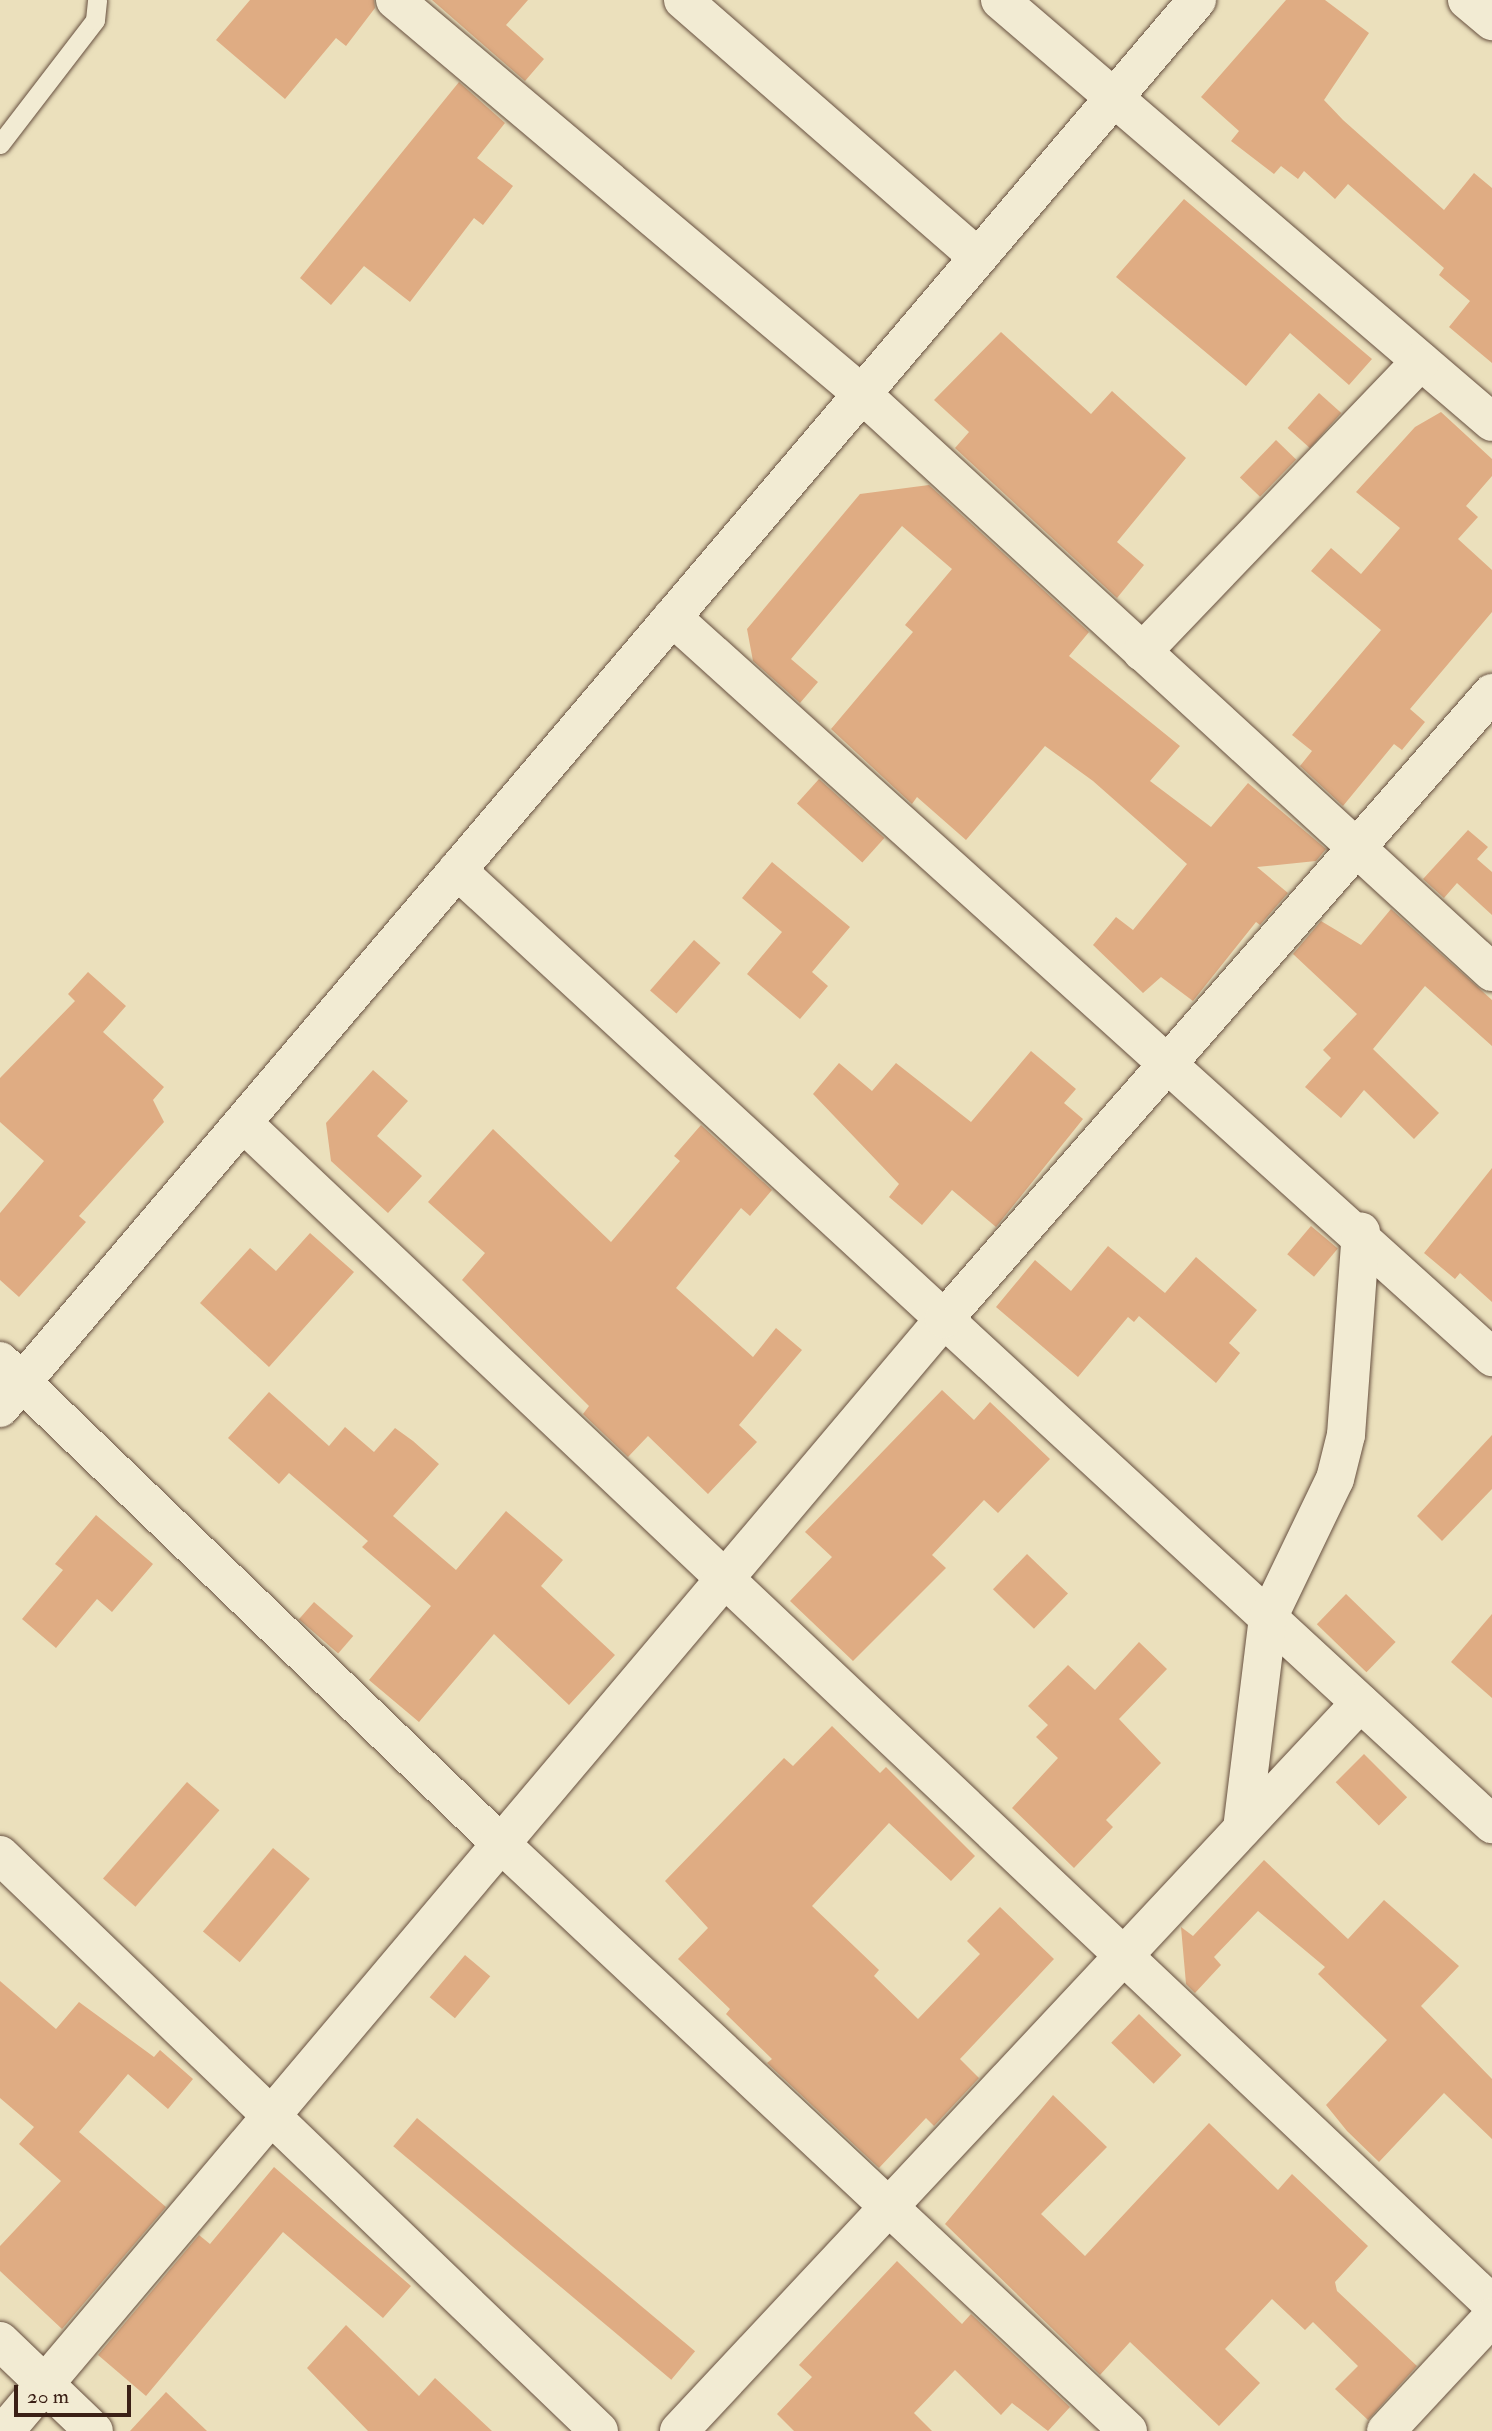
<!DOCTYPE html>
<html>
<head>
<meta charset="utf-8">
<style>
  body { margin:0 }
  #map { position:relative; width:1492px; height:2431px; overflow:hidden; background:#ebe0bc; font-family:"IM FELL Double Pica",serif }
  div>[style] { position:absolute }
  .building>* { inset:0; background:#dfac83; transform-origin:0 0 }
  .roads { filter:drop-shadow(0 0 2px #675040) drop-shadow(0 0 2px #675040) }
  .service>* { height:19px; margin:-9.5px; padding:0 9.5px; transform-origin:9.5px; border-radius:9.5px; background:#f2ebd3 }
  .minor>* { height:38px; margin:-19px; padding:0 19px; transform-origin:19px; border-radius:19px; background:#f2ebd3 }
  span { translate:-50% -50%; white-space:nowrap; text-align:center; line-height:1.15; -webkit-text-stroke:6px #f2ebd3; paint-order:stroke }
  .scale { position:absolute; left:14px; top:2385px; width:117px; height:32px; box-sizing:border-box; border:4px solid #3b2016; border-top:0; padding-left:9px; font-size:21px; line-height:24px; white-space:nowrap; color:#3b2016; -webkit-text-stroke:5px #f2ebd3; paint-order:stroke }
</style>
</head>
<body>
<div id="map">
  <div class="building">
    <div style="clip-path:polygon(250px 0,374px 0,375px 8px,346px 46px,336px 38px,285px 99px,216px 40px)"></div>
    <div style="clip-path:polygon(432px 0,528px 0,506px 25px,544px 59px,525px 81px)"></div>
    <div style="clip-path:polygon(1286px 0,1325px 0,1369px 33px,1324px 100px,1343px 120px,1444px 210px,1474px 173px,1492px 188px,1492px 363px,1449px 327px,1470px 301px,1439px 275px,1444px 268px,1348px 184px,1335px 199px,1304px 171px,1298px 179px,1281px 166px,1274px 174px,1231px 141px,1239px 131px,1201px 97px)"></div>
    <div style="clip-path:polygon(459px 82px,505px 123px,477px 158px,513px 186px,483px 225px,474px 218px,410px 302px,364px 266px,331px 305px,300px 278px)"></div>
    <div style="clip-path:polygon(1184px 199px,1372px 359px,1349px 385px,1290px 333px,1246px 386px,1116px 277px)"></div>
    <div style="clip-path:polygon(1001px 332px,1091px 414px,1112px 391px,1186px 458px,1117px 542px,1144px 565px,1117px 598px,955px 448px,969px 432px,934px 400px)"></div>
    <div style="left:1319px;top:393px;width:30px;height:47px;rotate:42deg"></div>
    <div style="clip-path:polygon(1441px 412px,1492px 459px,1492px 476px,1466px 506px,1478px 517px,1458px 539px,1492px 570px,1492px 612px,1410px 709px,1425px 722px,1402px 750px,1394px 744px,1343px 806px,1300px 766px,1312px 751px,1292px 735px,1381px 630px,1311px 571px,1331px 548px,1361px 574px,1400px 528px,1356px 492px,1415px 427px)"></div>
    <div style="left:1276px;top:440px;width:28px;height:52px;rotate:44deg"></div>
    <div style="clip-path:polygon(929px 485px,1089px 632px,1069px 656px,1180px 746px,1150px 781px,1211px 827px,1248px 783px,1326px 849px,1316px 861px,1257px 867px,1288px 893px,1260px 925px,1256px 922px,1193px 1001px,1161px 977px,1143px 993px,1093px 945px,1116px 917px,1133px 930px,1187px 864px,1093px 781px,1045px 746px,966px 840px,917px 797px,912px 804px,831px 729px,913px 632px,905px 625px,952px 569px,902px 526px,791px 659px,818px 682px,800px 703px,753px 661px,747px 629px,860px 494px)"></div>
    <div style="left:819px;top:779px;width:88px;height:33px;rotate:42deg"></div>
    <div style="clip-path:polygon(1468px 830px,1488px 847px,1477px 859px,1492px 872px,1492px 915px,1457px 883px,1444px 898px,1423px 879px)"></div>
    <div style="clip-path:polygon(772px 862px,850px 927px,812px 972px,828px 986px,800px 1019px,747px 974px,782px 932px,742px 898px)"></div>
    <div style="clip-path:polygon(1391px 909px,1492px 1000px,1492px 1046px,1425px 986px,1373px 1049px,1439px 1113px,1414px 1139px,1364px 1090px,1341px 1118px,1305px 1087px,1331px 1058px,1323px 1050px,1357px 1014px,1293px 954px,1321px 921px,1361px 945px)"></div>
    <div style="left:694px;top:940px;width:35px;height:67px;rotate:41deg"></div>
    <div style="clip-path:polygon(88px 972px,126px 1006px,103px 1032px,164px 1087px,153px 1100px,164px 1122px,79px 1216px,86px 1222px,19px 1297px,0 1280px,0 1213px,44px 1161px,0 1122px,0 1078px,75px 1001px,68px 994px)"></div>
    <div style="clip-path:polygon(1031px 1051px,1076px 1089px,1064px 1103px,1083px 1119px,996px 1227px,952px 1190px,922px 1225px,889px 1197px,899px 1184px,813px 1094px,839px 1063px,872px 1091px,896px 1063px,971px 1122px)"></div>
    <div style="clip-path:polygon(373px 1070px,408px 1101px,377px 1136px,422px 1176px,388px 1213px,331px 1161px,326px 1123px)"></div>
    <div style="clip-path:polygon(701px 1125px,772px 1190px,750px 1216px,741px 1208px,676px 1288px,753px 1357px,776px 1328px,802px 1350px,739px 1425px,757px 1442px,708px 1494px,648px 1436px,628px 1457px,583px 1414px,589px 1406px,462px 1280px,485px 1253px,428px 1202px,493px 1129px,611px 1242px,680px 1161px,674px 1156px)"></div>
    <div style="clip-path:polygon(1492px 1168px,1492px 1302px,1460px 1273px,1455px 1279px,1424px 1253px)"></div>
    <div style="left:1311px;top:1226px;width:35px;height:37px;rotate:40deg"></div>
    <div style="clip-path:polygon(310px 1233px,354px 1272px,269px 1367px,200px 1303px,250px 1248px,276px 1271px)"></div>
    <div style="clip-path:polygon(1108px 1246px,1165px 1293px,1196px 1257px,1257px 1310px,1229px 1343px,1240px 1353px,1216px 1383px,1139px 1316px,1134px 1322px,1128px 1317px,1078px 1377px,996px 1307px,1035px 1260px,1071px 1291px)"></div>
    <div style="clip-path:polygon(942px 1390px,974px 1420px,990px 1402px,1050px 1459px,998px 1513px,984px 1500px,932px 1555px,946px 1568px,853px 1661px,790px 1601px,832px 1557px,805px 1532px)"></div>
    <div style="clip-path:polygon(269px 1392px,329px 1446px,345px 1427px,374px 1452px,395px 1428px,413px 1441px,439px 1464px,393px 1516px,456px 1570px,506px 1511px,563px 1560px,541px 1586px,615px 1655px,569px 1705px,494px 1634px,419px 1722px,369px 1680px,431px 1606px,362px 1547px,368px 1541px,289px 1473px,279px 1484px,228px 1438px)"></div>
    <div style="clip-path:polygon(1492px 1435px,1492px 1489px,1442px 1541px,1417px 1516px)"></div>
    <div style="clip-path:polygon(96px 1515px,153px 1564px,112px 1612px,97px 1599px,56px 1648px,22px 1619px,63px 1570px,55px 1564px)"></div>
    <div style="left:1027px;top:1554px;width:57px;height:49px;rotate:44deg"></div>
    <div style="left:1346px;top:1594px;width:69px;height:42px;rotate:44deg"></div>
    <div style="left:314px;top:1602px;width:52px;height:23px;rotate:41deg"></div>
    <div style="clip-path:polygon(1492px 1614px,1492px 1698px,1451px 1662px)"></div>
    <div style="clip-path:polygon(1139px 1642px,1167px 1669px,1119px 1719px,1161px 1763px,1106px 1820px,1113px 1827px,1074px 1868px,1012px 1808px,1058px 1758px,1036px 1737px,1048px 1725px,1028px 1706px,1068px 1665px,1095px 1690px)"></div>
    <div style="clip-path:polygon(832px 1726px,880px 1773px,886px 1767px,975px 1856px,951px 1881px,889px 1823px,812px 1906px,879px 1970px,874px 1976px,918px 2019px,980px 1954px,967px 1941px,1000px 1907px,1054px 1959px,960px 2059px,979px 2078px,934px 2126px,926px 2118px,879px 2168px,767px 2063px,772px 2059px,726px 2014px,730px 2009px,678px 1959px,708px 1928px,665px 1881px,784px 1758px,793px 1766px)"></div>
    <div style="left:1364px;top:1754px;width:61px;height:40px;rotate:45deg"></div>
    <div style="left:187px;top:1782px;width:43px;height:128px;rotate:41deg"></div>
    <div style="left:273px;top:1848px;width:48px;height:109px;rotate:40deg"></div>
    <div style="clip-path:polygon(1264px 1860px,1348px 1939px,1384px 1900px,1459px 1966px,1421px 2006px,1492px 2079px,1492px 2139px,1444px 2093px,1379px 2162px,1347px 2131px,1326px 2105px,1387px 2040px,1318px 1974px,1325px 1967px,1258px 1911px,1214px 1957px,1221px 1965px,1195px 1993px,1186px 1984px,1181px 1927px,1193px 1936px)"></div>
    <div style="left:465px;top:1955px;width:33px;height:55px;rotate:40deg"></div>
    <div style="clip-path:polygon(0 1981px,56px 2029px,79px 2002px,154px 2057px,160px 2050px,193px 2079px,168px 2109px,128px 2074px,79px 2132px,166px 2207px,62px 2329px,0 2271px,0 2246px,61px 2181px,19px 2144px,34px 2127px,0 2098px)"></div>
    <div style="left:1139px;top:2014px;width:59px;height:40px;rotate:44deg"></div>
    <div style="clip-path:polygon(1053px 2095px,1107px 2147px,1041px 2214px,1085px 2256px,1209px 2123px,1278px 2190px,1292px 2174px,1368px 2246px,1335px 2282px,1337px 2291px,1417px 2366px,1368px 2420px,1335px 2389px,1358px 2366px,1313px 2322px,1305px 2330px,1272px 2299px,1225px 2349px,1260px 2383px,1219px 2426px,1130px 2342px,1100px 2375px,945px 2224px)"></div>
    <div style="left:417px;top:2118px;width:363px;height:37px;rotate:40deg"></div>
    <div style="clip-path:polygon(274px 2167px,411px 2286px,383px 2318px,283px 2232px,146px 2396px,98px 2355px,199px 2235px,210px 2244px)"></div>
    <div style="clip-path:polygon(897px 2261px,962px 2324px,971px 2314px,1070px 2407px,1048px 2431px,1012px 2403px,1001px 2415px,955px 2370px,914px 2413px,932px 2431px,794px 2431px,777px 2414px,812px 2377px,799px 2365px)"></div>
    <div style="clip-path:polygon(346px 2325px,419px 2396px,435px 2378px,492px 2431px,368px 2431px,307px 2368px)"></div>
    <div style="clip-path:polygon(166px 2392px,207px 2431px,130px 2431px)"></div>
  </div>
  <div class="roads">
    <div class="service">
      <div style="left:0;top:144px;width:156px;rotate:-52.5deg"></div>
      <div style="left:95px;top:20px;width:20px;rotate:-84deg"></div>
    </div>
    <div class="minor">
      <div style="left:395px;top:0;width:611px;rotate:40.15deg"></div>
      <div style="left:862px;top:394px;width:855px;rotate:42.54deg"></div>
      <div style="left:683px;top:0;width:391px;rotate:41.1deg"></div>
      <div style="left:1000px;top:0;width:648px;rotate:40.62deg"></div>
      <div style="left:1467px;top:0;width:33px;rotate:40deg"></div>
      <div style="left:672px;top:617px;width:1105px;rotate:42.06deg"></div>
      <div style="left:1142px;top:652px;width:403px;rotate:-46.2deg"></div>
      <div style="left:457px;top:870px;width:1408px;rotate:42.67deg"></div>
      <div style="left:243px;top:1123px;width:1719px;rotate:43.4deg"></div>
      <div style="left:0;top:1361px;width:692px;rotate:43.95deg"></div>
      <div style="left:498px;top:1841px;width:863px;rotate:43.12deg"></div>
      <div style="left:0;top:1408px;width:1848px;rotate:-49.63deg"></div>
      <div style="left:1242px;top:1829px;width:213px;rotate:-83deg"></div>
      <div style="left:1268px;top:1618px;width:154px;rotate:-64.3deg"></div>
      <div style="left:1335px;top:1479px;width:45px;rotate:-76deg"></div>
      <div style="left:1346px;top:1435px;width:204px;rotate:-85.8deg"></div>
      <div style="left:0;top:1855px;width:831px;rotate:43.88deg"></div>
      <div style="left:0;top:2341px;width:130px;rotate:43.8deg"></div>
      <div style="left:5px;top:2431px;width:1455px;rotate:-49.82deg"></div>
      <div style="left:944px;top:1319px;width:832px;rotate:-48.8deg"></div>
      <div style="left:679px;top:2431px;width:997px;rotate:-46.91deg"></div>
      <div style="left:1386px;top:2431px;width:156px;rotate:-47.1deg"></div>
    </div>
  </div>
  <div class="scale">20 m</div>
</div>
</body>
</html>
